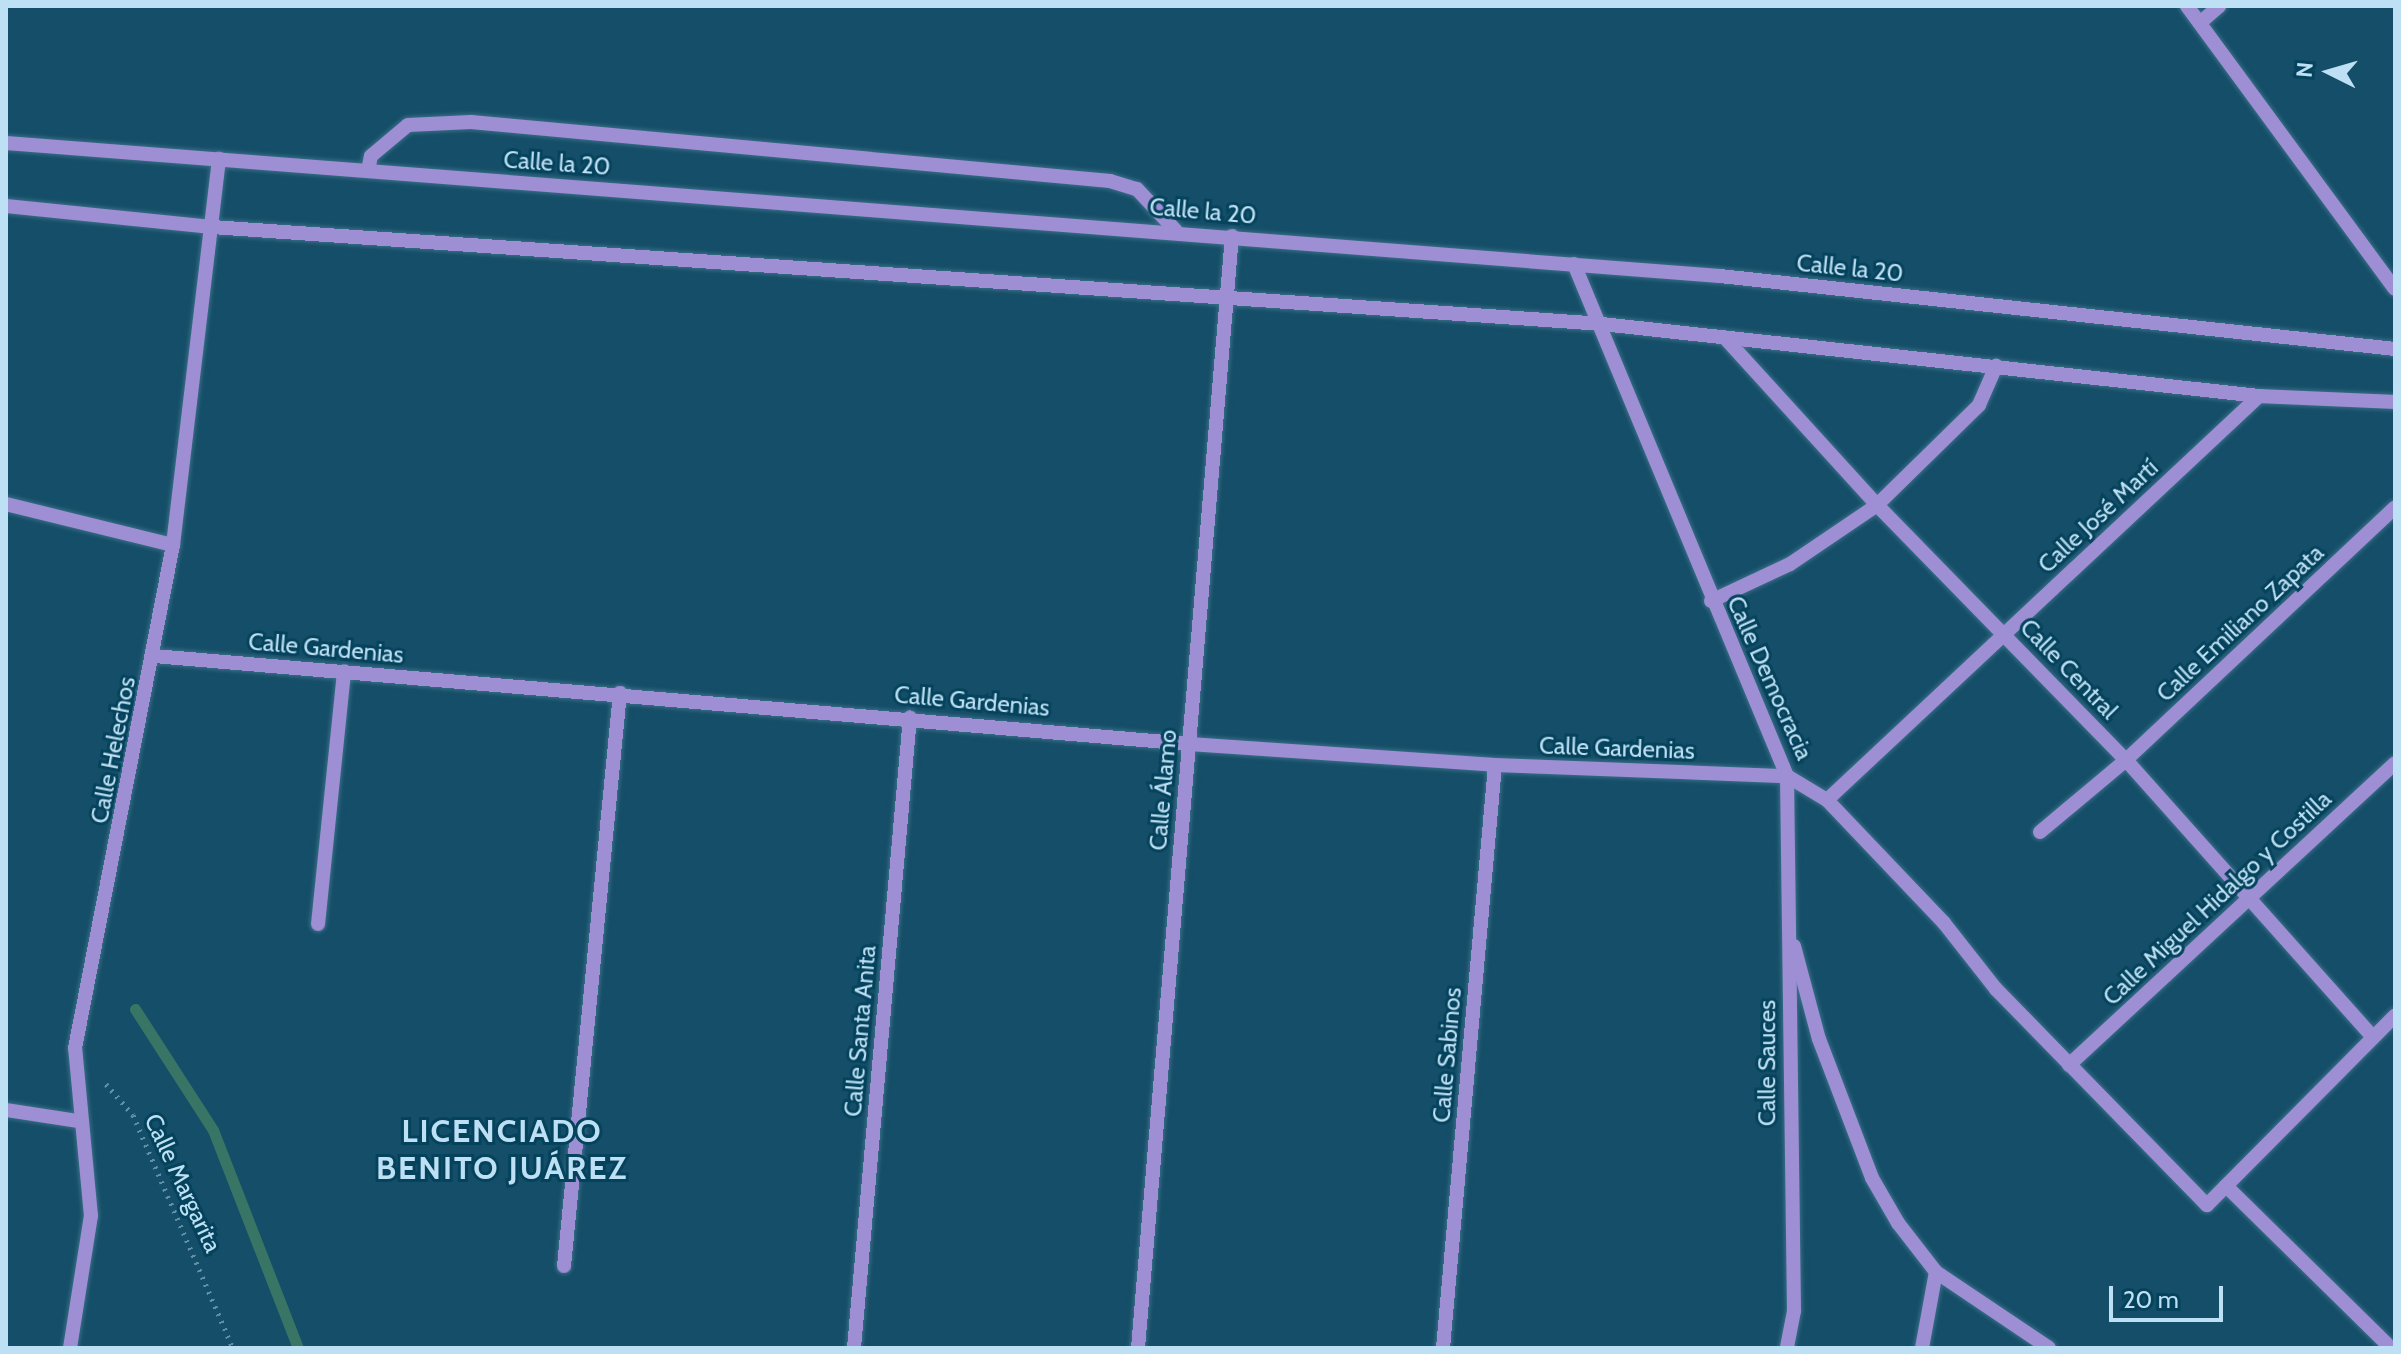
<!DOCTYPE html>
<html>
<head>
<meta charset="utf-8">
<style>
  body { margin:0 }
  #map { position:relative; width:2401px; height:1354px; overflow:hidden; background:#154e68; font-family:Cabin,sans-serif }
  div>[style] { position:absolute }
  .stream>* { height:11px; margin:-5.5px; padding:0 5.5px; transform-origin:5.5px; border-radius:5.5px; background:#397565 }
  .path>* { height:5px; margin-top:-2.5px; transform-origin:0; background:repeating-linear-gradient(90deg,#618fa7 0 2px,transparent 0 8px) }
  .roads { filter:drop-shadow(0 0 2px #3a6e87) drop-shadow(0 0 2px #3a6e87) }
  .minor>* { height:14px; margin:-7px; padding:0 7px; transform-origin:7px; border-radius:7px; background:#9e8fd5 }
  span { translate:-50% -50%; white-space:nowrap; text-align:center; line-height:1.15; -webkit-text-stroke:6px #05435d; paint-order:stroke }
  .street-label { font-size:24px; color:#bee0f4 }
  .district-label { font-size:32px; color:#bee0f4; font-weight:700; letter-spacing:2px }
  .frame { position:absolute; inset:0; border:8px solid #bee0f4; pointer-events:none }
  .north { position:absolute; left:2289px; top:32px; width:80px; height:80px; -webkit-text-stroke:6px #05435d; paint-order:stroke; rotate:275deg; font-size:22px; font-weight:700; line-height:32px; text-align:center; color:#bee0f4 }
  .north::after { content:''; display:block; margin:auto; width:28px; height:36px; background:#bee0f4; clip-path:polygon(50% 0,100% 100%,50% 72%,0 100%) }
  .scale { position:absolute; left:2109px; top:1286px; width:114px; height:36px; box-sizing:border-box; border:4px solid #bee0f4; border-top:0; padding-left:10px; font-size:24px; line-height:28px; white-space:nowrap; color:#bee0f4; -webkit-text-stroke:6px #05435d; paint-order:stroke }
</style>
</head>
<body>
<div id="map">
  <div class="stream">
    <div style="left:135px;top:1009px;width:144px;rotate:57.2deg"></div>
    <div style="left:213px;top:1130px;width:234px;rotate:68.7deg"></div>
  </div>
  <div class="path">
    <div style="left:106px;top:1084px;width:41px;rotate:48.9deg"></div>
    <div style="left:133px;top:1115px;width:254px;rotate:66.8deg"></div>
  </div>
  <div class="roads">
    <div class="minor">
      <div style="left:2187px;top:6px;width:351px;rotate:53.7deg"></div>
      <div style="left:2202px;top:21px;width:23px;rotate:-41deg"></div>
      <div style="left:6px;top:143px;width:1719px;rotate:4.44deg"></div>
      <div style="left:1720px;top:276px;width:679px;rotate:6.17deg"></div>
      <div style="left:368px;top:171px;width:15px;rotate:-79deg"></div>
      <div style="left:371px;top:156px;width:48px;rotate:-40deg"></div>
      <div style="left:408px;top:125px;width:63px;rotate:-2.7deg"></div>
      <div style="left:471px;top:122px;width:642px;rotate:5.28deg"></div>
      <div style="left:1110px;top:181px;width:28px;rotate:17deg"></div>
      <div style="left:1137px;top:189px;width:57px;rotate:47.1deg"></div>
      <div style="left:6px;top:206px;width:207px;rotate:5.8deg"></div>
      <div style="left:212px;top:227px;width:1393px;rotate:3.99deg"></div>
      <div style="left:1602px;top:324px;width:661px;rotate:6.25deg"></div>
      <div style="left:2259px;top:396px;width:136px;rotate:2.5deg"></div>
      <div style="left:1574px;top:264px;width:555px;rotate:67.41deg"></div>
      <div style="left:1787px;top:776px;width:47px;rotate:31deg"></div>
      <div style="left:1827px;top:800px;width:170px;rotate:46.4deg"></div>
      <div style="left:1944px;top:923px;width:84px;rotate:51.8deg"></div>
      <div style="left:1996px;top:989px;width:302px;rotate:45.7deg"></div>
      <div style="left:2207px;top:1205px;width:267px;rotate:-45.2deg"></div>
      <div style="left:1725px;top:338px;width:226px;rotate:47.7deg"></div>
      <div style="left:1877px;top:505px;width:356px;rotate:45.7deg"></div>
      <div style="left:2126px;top:760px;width:371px;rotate:48.3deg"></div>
      <div style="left:6px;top:504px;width:172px;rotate:13.8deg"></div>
      <div style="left:1711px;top:601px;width:87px;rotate:-25.1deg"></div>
      <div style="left:1790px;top:564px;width:105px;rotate:-34.1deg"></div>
      <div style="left:1877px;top:505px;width:143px;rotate:-44.4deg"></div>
      <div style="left:1979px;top:405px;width:43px;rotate:-66.4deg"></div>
      <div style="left:154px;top:656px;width:1039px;rotate:4.86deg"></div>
      <div style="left:1189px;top:744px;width:307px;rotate:3.9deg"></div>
      <div style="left:1495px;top:765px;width:292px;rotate:2.2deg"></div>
      <div style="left:1787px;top:776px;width:535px;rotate:89.25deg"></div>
      <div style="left:1794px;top:1311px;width:38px;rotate:101deg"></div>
      <div style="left:1827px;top:800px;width:591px;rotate:-43.08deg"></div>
      <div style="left:2040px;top:832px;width:112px;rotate:-39.9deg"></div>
      <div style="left:2126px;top:760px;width:369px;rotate:-43.2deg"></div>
      <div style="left:318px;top:924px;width:254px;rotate:-84.1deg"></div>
      <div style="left:1794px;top:946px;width:96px;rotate:75deg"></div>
      <div style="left:1819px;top:1039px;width:149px;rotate:69.1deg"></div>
      <div style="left:1872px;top:1178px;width:52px;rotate:60deg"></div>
      <div style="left:1898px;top:1223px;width:62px;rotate:52.2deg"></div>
      <div style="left:1936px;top:1272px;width:136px;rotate:33.9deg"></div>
      <div style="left:2069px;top:1065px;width:444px;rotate:-42.8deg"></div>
      <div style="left:6px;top:1110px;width:73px;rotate:8.7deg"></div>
      <div style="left:2226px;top:1186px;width:226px;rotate:44.5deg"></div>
      <div style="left:564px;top:1266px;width:576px;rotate:-84.42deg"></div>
      <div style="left:70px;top:1348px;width:134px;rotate:-81deg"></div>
      <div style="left:91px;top:1216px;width:169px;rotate:-95.4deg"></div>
      <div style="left:75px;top:1048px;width:512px;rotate:-78.98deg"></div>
      <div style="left:173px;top:545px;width:389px;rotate:-83.2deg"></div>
      <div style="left:854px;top:1348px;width:633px;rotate:-84.93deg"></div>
      <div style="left:1138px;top:1348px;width:1116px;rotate:-85.17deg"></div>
      <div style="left:1443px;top:1348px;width:585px;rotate:-84.9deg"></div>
      <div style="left:1922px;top:1348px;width:77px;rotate:-79.6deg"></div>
    </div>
  </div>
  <div class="street-label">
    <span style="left:557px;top:163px;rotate:4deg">Calle la 20</span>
    <span style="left:1203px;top:211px;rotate:5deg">Calle la 20</span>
    <span style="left:1850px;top:268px;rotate:6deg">Calle la 20</span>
    <span style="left:2098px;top:516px;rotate:-43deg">Calle José Martí</span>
    <span style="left:2240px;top:623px;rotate:-43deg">Calle Emiliano Zapata</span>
    <span style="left:326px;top:648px;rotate:5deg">Calle Gardenias</span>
    <span style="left:2069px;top:669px;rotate:46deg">Calle Central</span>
    <span style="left:1770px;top:678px;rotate:66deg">Calle Democracia</span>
    <span style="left:972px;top:701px;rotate:5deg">Calle Gardenias</span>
    <span style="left:1617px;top:748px;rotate:2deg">Calle Gardenias</span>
    <span style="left:113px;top:750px;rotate:-79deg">Calle Helechos</span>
    <span style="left:1163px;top:790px;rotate:-85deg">Calle Álamo</span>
    <span style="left:2217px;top:898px;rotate:-43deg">Calle Miguel Hidalgo y Costilla</span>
    <span style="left:860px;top:1031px;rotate:-85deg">Calle Santa Anita</span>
    <span style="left:1447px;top:1055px;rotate:-85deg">Calle Sabinos</span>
    <span style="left:1767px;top:1063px;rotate:-90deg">Calle Sauces</span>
    <span style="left:183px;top:1183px;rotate:65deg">Calle Margarita</span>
  </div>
  <div class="district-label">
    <span style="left:502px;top:1150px">LICENCIADO<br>BENITO JUÁREZ</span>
  </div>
  <div class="frame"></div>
  <div class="north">N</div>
  <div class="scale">20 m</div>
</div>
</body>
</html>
